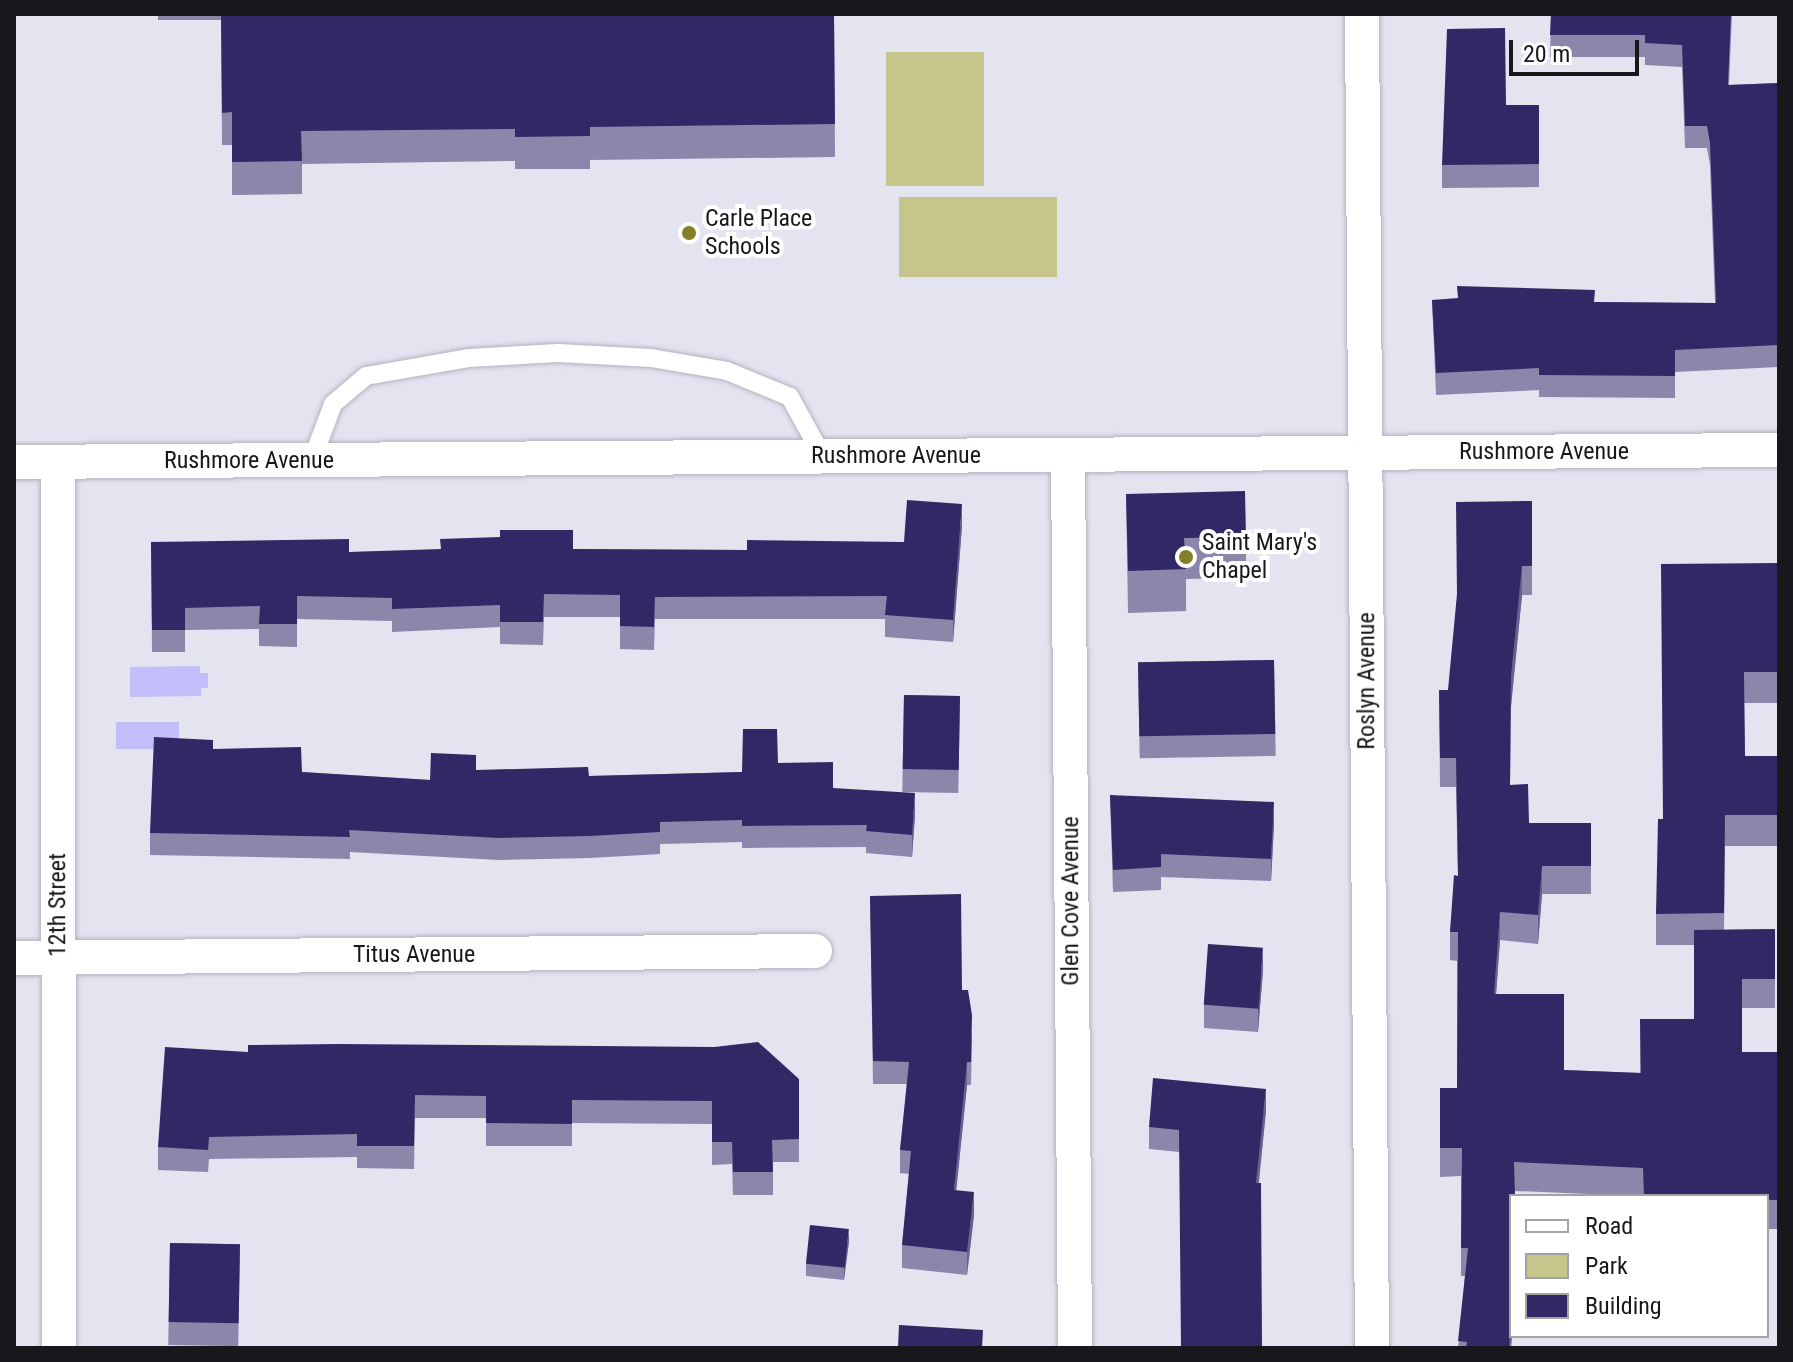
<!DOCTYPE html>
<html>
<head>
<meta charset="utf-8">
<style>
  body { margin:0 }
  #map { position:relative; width:1793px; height:1362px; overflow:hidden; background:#e4e3f0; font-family:"Roboto Condensed",sans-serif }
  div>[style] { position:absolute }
  .green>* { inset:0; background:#c6c58c; transform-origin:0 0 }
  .water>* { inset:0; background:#c1befa; transform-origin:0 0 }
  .roads { filter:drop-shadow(0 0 2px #b4b3bf) drop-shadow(0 0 2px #b4b3bf) }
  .lane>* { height:18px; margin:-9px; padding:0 9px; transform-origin:9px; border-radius:9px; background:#fff }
  .street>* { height:34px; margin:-17px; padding:0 17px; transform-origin:17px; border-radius:17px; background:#fff }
  .wall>* { inset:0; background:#8c86ab; transform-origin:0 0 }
  .shaded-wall>* { inset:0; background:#68608f }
  .building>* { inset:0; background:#332866; transform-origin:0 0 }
  .dots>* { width:22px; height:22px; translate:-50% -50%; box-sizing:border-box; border:4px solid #fff; border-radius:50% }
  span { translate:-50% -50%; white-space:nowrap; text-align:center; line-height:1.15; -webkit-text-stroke:8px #fff; paint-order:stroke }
  .poi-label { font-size:24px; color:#18181c }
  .left { translate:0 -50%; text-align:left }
  .street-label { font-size:24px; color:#18181c }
  .frame { position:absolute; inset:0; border:16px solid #18181c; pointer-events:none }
  .legend { position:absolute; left:1509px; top:1194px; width:260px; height:144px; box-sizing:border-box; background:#fff; border:2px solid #a3a3a4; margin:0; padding:10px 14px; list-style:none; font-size:24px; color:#18181c }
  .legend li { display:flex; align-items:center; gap:16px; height:40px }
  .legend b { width:40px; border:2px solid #a3a3a4 }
  .scale { position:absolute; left:1509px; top:40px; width:130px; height:36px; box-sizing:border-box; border:4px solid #18181c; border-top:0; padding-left:10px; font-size:24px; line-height:28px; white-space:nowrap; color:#18181c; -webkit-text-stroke:6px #fff; paint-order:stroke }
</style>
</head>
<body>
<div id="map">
  <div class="green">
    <div style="left:886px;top:52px;width:98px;height:134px"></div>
    <div style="left:899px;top:197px;width:158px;height:80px"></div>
  </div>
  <div class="water">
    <div style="clip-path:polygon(200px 666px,200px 673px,208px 673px,208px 688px,201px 688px,201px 696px,130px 697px,130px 667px)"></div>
    <div style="left:116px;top:722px;width:63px;height:27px"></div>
  </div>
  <div class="roads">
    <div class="lane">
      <div style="left:312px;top:460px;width:60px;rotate:-69.4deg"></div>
      <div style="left:333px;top:404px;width:43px;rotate:-40.3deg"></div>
      <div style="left:366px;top:376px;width:105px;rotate:-9.9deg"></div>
      <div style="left:469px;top:358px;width:89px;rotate:-3.2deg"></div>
      <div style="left:558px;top:353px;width:93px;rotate:3.1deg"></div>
      <div style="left:651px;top:358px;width:77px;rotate:9.7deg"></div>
      <div style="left:727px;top:371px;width:68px;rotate:22.4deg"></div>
      <div style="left:790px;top:397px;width:68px;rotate:61.2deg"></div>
    </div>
    <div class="street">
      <div style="left:1362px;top:14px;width:1334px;rotate:89.57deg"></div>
      <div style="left:1068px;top:455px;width:893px;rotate:89.55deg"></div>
      <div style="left:14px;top:462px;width:1765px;rotate:-0.39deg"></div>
      <div style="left:58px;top:462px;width:886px;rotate:89.94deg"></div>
      <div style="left:14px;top:958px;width:801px;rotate:-0.5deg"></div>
    </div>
  </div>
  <div class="wall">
    <div style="clip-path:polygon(158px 14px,834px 14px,835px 157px,590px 160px,590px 169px,515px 169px,515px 161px,302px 164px,302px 194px,232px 195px,232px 145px,222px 145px,221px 20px,158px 20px)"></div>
    <div style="clip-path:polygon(1551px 14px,1732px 14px,1729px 85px,1779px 83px,1779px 367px,1675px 372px,1675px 398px,1539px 397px,1539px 390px,1436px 395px,1432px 300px,1595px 302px,1715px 303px,1710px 165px,1707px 148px,1685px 148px,1682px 67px,1645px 65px,1645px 57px,1550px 57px)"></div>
    <div style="clip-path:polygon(1506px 105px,1539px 164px,1539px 187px,1442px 188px,1442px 165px)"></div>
    <div style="clip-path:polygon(1126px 494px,1246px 537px,1246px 578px,1186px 579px,1186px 611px,1128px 613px)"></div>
    <div style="clip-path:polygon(1532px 501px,1532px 595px,1522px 595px,1511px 706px,1510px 785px,1529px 823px,1591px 823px,1591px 894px,1542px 894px,1538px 944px,1500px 940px,1496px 994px,1564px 1070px,1640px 1073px,1640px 1019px,1694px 1019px,1694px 945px,1656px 945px,1656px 914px,1663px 819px,1779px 563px,1779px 703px,1744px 703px,1745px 756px,1779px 756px,1779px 846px,1725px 846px,1724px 930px,1775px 929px,1775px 1008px,1742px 1008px,1742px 1052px,1779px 1052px,1779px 1229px,1767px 1229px,1767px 1196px,1636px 1196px,1515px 1191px,1511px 1348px,1458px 1348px,1465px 1276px,1461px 1276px,1461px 1176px,1440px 1177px,1440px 1088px,1457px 1088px,1457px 961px,1450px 960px,1450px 932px,1458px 876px,1456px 787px,1440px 787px,1439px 690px,1448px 690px)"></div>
    <div style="clip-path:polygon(962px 526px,953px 642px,885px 637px,885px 619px,655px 619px,654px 650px,620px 649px,620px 617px,544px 617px,543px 645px,500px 644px,500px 627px,392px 632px,392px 621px,297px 619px,297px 647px,259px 646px,259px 629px,185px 630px,185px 652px,152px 652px,151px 542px,349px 552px,573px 549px,747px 550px,904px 542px)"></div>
    <div style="left:1274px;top:660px;width:96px;height:136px;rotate:89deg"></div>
    <div style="left:904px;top:695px;width:56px;height:97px;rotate:1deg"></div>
    <div style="clip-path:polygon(213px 749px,302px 772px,430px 780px,476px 770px,589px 776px,742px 772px,778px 763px,833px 788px,915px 815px,912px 857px,866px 853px,866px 847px,742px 848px,742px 842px,660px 844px,660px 854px,590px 858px,499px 860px,350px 852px,350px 859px,150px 855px,150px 833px)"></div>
    <div style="clip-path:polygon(1110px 795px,1274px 825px,1271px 881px,1161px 877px,1161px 890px,1113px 892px)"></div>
    <div style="clip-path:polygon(870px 896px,962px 990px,972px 1037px,971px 1085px,967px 1085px,956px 1190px,974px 1215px,967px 1275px,902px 1268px,902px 1245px,909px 1174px,900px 1173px,900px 1150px,907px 1084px,873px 1084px)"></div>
    <div style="clip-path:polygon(1263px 970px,1258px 1032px,1204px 1028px,1204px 1005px)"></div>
    <div style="clip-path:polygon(248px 1052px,799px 1079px,799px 1162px,773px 1162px,773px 1195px,733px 1195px,732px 1164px,712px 1165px,712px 1124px,572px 1123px,572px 1146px,486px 1146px,486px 1118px,415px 1118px,414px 1169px,357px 1168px,357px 1157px,209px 1159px,208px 1172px,158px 1170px,158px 1147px)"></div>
    <div style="clip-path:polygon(1266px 1111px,1259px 1183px,1262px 1348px,1179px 1152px,1149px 1149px,1149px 1127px)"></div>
    <div style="clip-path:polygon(849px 1241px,844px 1280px,806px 1276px,806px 1264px)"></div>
    <div style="left:170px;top:1243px;width:70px;height:102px;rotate:1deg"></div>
  </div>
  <div class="shaded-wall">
    <div style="clip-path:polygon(962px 504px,962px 526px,953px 642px,953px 620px)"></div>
    <div style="clip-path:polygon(1522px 566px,1522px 595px,1511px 706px,1511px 677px)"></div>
    <div style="clip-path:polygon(915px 793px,915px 815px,912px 857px,912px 835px)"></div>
    <div style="clip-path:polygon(1274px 802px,1274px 825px,1271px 881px,1271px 859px)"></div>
    <div style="clip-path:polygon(1542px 866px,1542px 894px,1538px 944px,1538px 915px)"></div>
    <div style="clip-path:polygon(1500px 912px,1500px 940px,1494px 1023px,1494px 994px)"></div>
    <div style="clip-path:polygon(1263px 948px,1263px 970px,1258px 1032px,1258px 1009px)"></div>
    <div style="clip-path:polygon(967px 1062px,967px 1085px,954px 1213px,954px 1190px)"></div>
    <div style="clip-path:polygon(1266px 1089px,1266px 1111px,1256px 1206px,1256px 1183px)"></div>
    <div style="clip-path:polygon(974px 1192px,974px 1215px,967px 1275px,967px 1252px)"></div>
    <div style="clip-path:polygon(849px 1229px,849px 1241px,844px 1280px,844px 1269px)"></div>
    <div style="clip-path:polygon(1511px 1323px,1511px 1336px,1512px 1336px,1511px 1348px,1509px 1348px)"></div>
  </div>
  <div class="building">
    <div style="clip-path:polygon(221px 14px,834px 14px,835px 124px,590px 127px,590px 136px,515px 137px,515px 129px,301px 131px,302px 161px,232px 162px,232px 112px,222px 113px)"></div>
    <div style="clip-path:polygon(1551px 14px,1731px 14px,1728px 85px,1779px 83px,1779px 345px,1675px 350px,1675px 376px,1539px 375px,1539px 368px,1436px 373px,1432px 300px,1458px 298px,1457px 286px,1595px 290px,1594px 302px,1716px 303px,1710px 143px,1707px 126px,1685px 126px,1682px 45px,1645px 43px,1645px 35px,1550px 35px)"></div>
    <div style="clip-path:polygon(1505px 28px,1506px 105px,1539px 105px,1539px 164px,1442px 165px,1447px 29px)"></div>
    <div style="clip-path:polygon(1245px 491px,1246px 537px,1184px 538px,1186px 569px,1128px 571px,1126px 494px)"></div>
    <div style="clip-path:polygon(907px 500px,962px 504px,953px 620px,885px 615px,887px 596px,655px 597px,654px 627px,620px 626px,620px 595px,544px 594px,543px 622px,500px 622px,500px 605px,392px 609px,392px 598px,297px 596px,297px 624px,259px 624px,260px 606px,185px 608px,185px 630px,152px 630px,151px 542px,349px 539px,349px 552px,441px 549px,440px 539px,500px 537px,500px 530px,573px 530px,573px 549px,747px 550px,747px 540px,904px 542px)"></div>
    <div style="clip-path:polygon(1532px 501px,1532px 566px,1522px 566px,1511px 677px,1510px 785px,1528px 784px,1529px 823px,1591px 823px,1591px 866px,1542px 866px,1538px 915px,1500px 912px,1494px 994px,1564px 994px,1564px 1070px,1641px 1073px,1640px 1019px,1694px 1019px,1694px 930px,1775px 929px,1775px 979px,1742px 979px,1742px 1052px,1779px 1052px,1779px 1200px,1767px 1200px,1767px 1196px,1644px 1196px,1643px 1168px,1514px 1162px,1515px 1196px,1511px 1196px,1511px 1323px,1509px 1348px,1466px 1348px,1467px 1342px,1458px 1341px,1468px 1248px,1461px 1248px,1462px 1148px,1440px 1148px,1440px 1088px,1457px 1088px,1458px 932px,1450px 932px,1454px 875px,1458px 876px,1456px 758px,1440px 758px,1439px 690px,1448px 690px,1457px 594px,1456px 502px)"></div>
    <div style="clip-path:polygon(1779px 563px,1779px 672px,1744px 672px,1745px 756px,1779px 756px,1779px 815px,1725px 815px,1724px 913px,1656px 914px,1658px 819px,1663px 819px,1661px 564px)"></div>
    <div style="left:1274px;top:660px;width:74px;height:136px;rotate:89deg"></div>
    <div style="left:904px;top:695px;width:56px;height:74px;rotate:1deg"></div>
    <div style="clip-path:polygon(743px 729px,777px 729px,778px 763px,833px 762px,833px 788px,915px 793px,912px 835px,866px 831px,867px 825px,742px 826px,742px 820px,660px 822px,660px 832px,590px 836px,499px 838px,349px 830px,350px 837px,150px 833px,154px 737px,213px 740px,213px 749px,301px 747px,302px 772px,430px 780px,431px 753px,476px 755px,476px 770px,588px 767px,589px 776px,742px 772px)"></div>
    <div style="clip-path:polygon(1110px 795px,1274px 802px,1271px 859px,1161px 854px,1161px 867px,1113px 870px)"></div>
    <div style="clip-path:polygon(961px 894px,962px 990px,968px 990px,972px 1015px,971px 1062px,967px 1062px,954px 1190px,974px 1192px,967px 1252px,902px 1245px,911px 1151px,900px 1150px,909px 1062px,873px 1061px,870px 896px)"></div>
    <div style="left:1208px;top:944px;width:55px;height:61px;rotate:4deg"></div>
    <div style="clip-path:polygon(758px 1042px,799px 1079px,799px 1139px,772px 1140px,773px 1172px,733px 1172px,732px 1142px,712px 1142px,712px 1101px,572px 1100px,572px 1124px,486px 1123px,486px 1096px,415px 1095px,414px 1146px,357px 1146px,357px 1134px,209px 1137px,208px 1150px,158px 1147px,165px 1047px,248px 1052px,248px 1045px,338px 1044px,714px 1047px)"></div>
    <div style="clip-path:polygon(1153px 1078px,1266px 1089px,1256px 1183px,1261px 1183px,1262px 1348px,1181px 1348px,1179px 1130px,1149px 1127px)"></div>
    <div style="left:810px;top:1225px;width:39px;height:39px;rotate:6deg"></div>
    <div style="left:170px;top:1243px;width:70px;height:79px;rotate:1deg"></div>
    <div style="clip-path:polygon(899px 1325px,983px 1330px,982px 1348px,898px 1348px)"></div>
  </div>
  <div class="dots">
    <div style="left:689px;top:233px;background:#837f26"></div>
    <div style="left:1186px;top:557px;background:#837f26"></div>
  </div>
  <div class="poi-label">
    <span class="left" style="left:705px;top:233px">Carle Place<br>Schools</span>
    <span class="left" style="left:1202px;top:557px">Saint Mary's<br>Chapel</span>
  </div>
  <div class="street-label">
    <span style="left:1544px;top:452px">Rushmore Avenue</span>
    <span style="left:896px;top:456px">Rushmore Avenue</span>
    <span style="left:249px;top:461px">Rushmore Avenue</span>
    <span style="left:1367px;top:681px;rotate:-90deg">Roslyn Avenue</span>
    <span style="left:1071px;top:901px;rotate:-90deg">Glen Cove Avenue</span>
    <span style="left:58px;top:905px;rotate:-90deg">12th Street</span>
    <span style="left:414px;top:955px">Titus Avenue</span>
  </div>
  <div class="frame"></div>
  <ul class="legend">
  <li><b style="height:10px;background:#fff"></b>Road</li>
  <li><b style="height:22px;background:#c6c58c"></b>Park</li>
  <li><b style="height:22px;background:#332866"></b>Building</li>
  </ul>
  <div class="scale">20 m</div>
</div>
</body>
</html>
